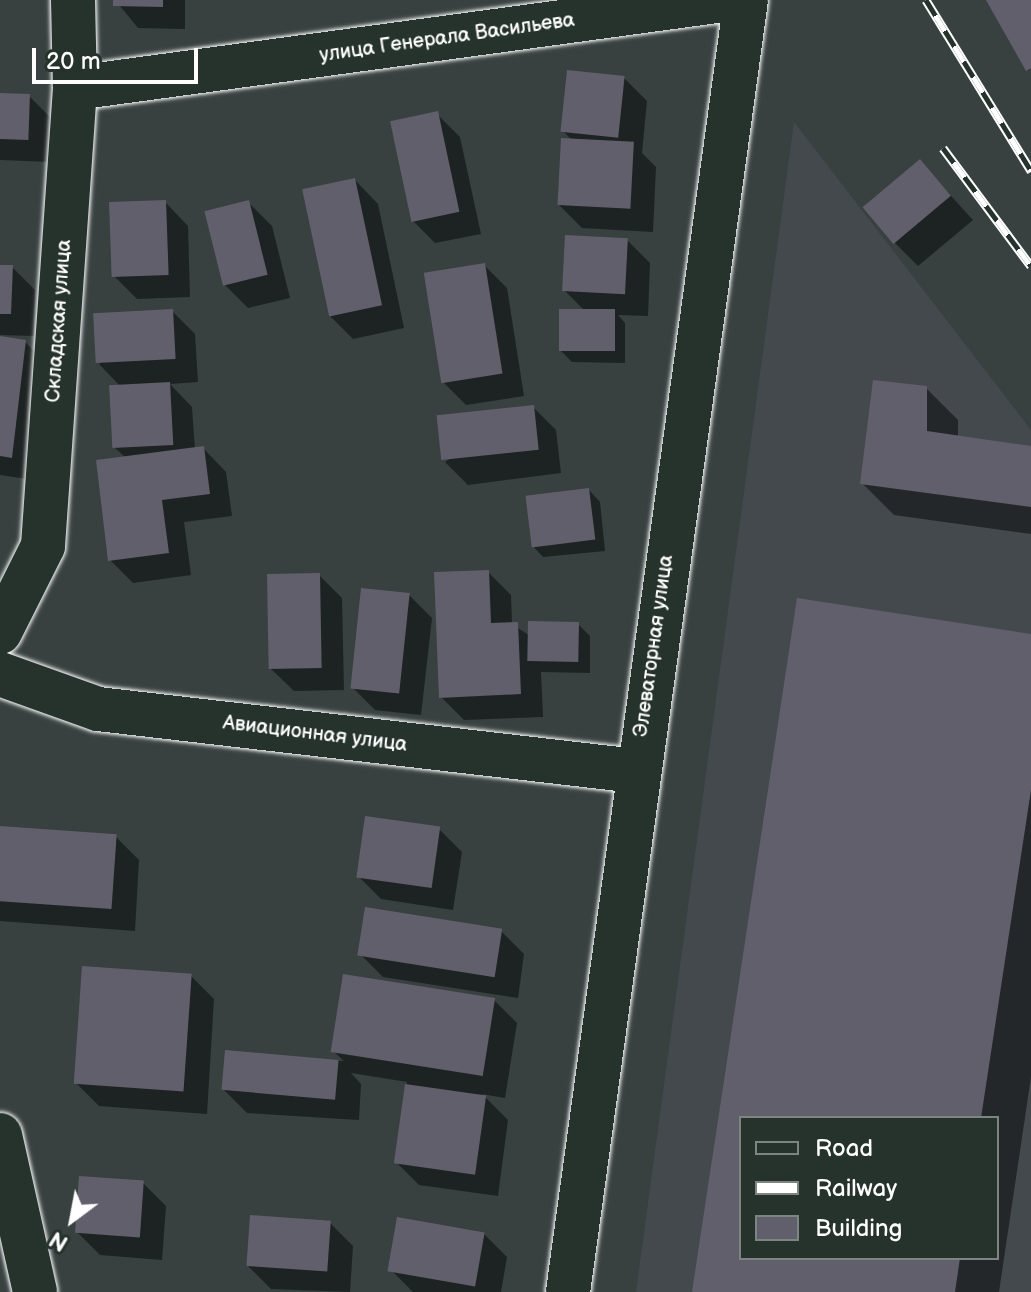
<!DOCTYPE html>
<html>
<head>
<meta charset="utf-8">
<style>
  body { margin:0 }
  #map { position:relative; width:1031px; height:1292px; overflow:hidden; background:#384040; font-family:"Balsamiq Sans",sans-serif }
  div>[style] { position:absolute }
  .built>* { inset:0; background:#44494d }
  .shadow>* { inset:0; background:#0007 }
  .building>* { inset:0; background:#615f6b; transform-origin:0 0 }
  .roads { filter:drop-shadow(0 0 2px #fff) drop-shadow(0 0 2px #fff) }
  .minor>* { height:44px; margin:-22px; padding:0 22px; transform-origin:22px; border-radius:22px; background:#26332d }
  .secondary>* { height:44px; margin:-22px; padding:0 22px; transform-origin:22px; border-radius:22px; background:#26332d }
  .rail>* { height:9px; margin-top:-4.5px; transform-origin:0; background:repeating-linear-gradient(90deg,#26332d 0 18px,#fff 0 36px); box-sizing:border-box; border-block:2px solid #fff }
  span { translate:-50% -50%; white-space:nowrap; text-align:center; line-height:1.15; -webkit-text-stroke:7px #26332d; paint-order:stroke }
  .street-label { font-size:20px; color:#fff }
  .legend { position:absolute; left:739px; top:1116px; width:260px; height:144px; box-sizing:border-box; background:#26332d; border:2px solid #7d8581; margin:0; padding:10px 14px; list-style:none; font-size:24px; color:#fff }
  .legend li { display:flex; align-items:center; gap:16px; height:40px }
  .legend b { width:40px; border:2px solid #7d8581 }
  .north { position:absolute; left:32px; top:1180px; width:80px; height:80px; -webkit-text-stroke:6px #26332d; paint-order:stroke; rotate:212deg; font-size:22px; font-weight:700; line-height:32px; text-align:center; color:#fff }
  .north::after { content:''; display:block; margin:auto; width:28px; height:36px; background:#fff; clip-path:polygon(50% 0,100% 100%,50% 72%,0 100%) }
  .scale { position:absolute; left:32px; top:48px; width:166px; height:36px; box-sizing:border-box; border:4px solid #fff; border-top:0; padding-left:10px; font-size:24px; line-height:28px; white-space:nowrap; color:#fff; -webkit-text-stroke:6px #26332d; paint-order:stroke }
</style>
</head>
<body>
<div id="map">
  <div class="built">
    <div style="clip-path:polygon(evenodd,794px 122px,1031px 430px,1031px 1292px,636px 1292px,794px 122px,741px 1118px,997px 1118px,997px 1258px,741px 1258px,741px 1118px)"></div>
  </div>
  <div class="shadow">
    <div style="clip-path:polygon(115px 0,185px 0,185px 29px,138px 28px)"></div>
    <div style="clip-path:polygon(624px 78px,647px 101px,642px 153px,656px 167px,653px 232px,582px 228px,559px 205px,573px 141px,563px 131px)"></div>
    <div style="clip-path:polygon(0 95px,29px 96px,52px 119px,50px 162px,0 160px)"></div>
    <div style="clip-path:polygon(437px 114px,460px 137px,481px 234px,435px 243px,412px 220px)"></div>
    <div style="clip-path:polygon(920px 162px,973px 220px,918px 266px,895px 243px)"></div>
    <div style="clip-path:polygon(355px 180px,378px 204px,404px 328px,353px 339px,330px 316px)"></div>
    <div style="clip-path:polygon(165px 202px,188px 226px,190px 297px,137px 299px,114px 276px)"></div>
    <div style="clip-path:polygon(249px 203px,272px 226px,290px 298px,248px 308px,225px 285px)"></div>
    <div style="clip-path:polygon(627px 240px,650px 263px,648px 316px,618px 315px,625px 323px,625px 363px,572px 362px,560px 350px,585px 311px,564px 290px)"></div>
    <div style="clip-path:polygon(484px 265px,507px 288px,524px 396px,466px 405px,443px 382px)"></div>
    <div style="clip-path:polygon(0 267px,12px 267px,35px 290px,34px 336px,0 335px)"></div>
    <div style="clip-path:polygon(172px 311px,195px 334px,198px 382px,170px 384px,192px 407px,195px 450px,203px 448px,226px 472px,232px 516px,184px 522px,191px 575px,133px 583px,110px 560px,126px 458px,114px 447px,120px 386px,99px 364px)"></div>
    <div style="clip-path:polygon(0 338px,25px 342px,48px 365px,34px 480px,0 475px)"></div>
    <div style="clip-path:polygon(926px 388px,958px 420px,958px 438px,1031px 449px,1031px 534px,894px 515px,862px 483px)"></div>
    <div style="clip-path:polygon(533px 407px,556px 430px,561px 473px,468px 485px,445px 462px)"></div>
    <div style="clip-path:polygon(589px 490px,600px 502px,605px 551px,543px 557px,532px 545px)"></div>
    <div style="clip-path:polygon(488px 572px,511px 595px,512px 624px,530px 636px,578px 624px,590px 636px,590px 673px,541px 672px,543px 717px,464px 720px,441px 697px)"></div>
    <div style="clip-path:polygon(319px 575px,342px 598px,344px 690px,294px 691px,270px 668px)"></div>
    <div style="clip-path:polygon(409px 595px,432px 618px,421px 715px,375px 710px,352px 687px)"></div>
    <div style="clip-path:polygon(evenodd,799px 600px,1031px 636px,1031px 1077px,999px 1292px,694px 1292px,799px 600px,741px 1118px,997px 1118px,997px 1258px,741px 1258px,741px 1118px)"></div>
    <div style="clip-path:polygon(0 828px,116px 837px,139px 860px,135px 931px,0 921px)"></div>
    <div style="clip-path:polygon(439px 829px,462px 852px,453px 910px,381px 899px,358px 876px)"></div>
    <div style="clip-path:polygon(501px 931px,524px 954px,518px 998px,383px 977px,360px 954px)"></div>
    <div style="clip-path:polygon(191px 976px,214px 999px,207px 1114px,99px 1106px,76px 1083px)"></div>
    <div style="clip-path:polygon(494px 1000px,517px 1023px,505px 1098px,482px 1094px,508px 1120px,498px 1196px,419px 1185px,396px 1162px,407px 1082px,351px 1073px,361px 1084px,359px 1120px,247px 1113px,224px 1090px,227px 1053px,344px 1061px,333px 1051px)"></div>
    <div style="clip-path:polygon(143px 1183px,166px 1206px,162px 1260px,100px 1255px,77px 1232px)"></div>
    <div style="clip-path:polygon(330px 1223px,353px 1246px,350px 1292px,271px 1289px,248px 1266px)"></div>
    <div style="clip-path:polygon(484px 1234px,507px 1257px,501px 1292px,413px 1292px,391px 1270px)"></div>
  </div>
  <div class="building">
    <div style="clip-path:polygon(113px 0,163px 0,163px 7px,113px 6px)"></div>
    <div style="clip-path:polygon(986px 0,1031px 0,1031px 68px,1026px 71px)"></div>
    <div style="left:567px;top:70px;width:58px;height:62px;rotate:6deg"></div>
    <div style="left:0;top:93px;width:30px;height:46px;rotate:2deg"></div>
    <div style="left:438px;top:111px;width:103px;height:49px;rotate:78deg"></div>
    <div style="left:561px;top:138px;width:73px;height:67px;rotate:3deg"></div>
    <div style="left:920px;top:159px;width:48px;height:75px;rotate:50deg"></div>
    <div style="left:355px;top:178px;width:130px;height:54px;rotate:78deg"></div>
    <div style="left:166px;top:200px;width:75px;height:57px;rotate:88deg"></div>
    <div style="left:249px;top:200px;width:77px;height:46px;rotate:76deg"></div>
    <div style="left:565px;top:235px;width:63px;height:56px;rotate:3deg"></div>
    <div style="left:485px;top:263px;width:112px;height:62px;rotate:81deg"></div>
    <div style="clip-path:polygon(0 265px,13px 265px,11px 314px,0 314px)"></div>
    <div style="left:173px;top:309px;width:50px;height:80px;rotate:87deg"></div>
    <div style="left:559px;top:309px;width:56px;height:42px"></div>
    <div style="clip-path:polygon(0 336px,26px 340px,12px 458px,0 456px)"></div>
    <div style="clip-path:polygon(873px 380px,927px 386px,927px 431px,1031px 446px,1031px 507px,860px 484px)"></div>
    <div style="left:170px;top:382px;width:63px;height:61px;rotate:87deg"></div>
    <div style="left:534px;top:405px;width:45px;height:98px;rotate:84deg"></div>
    <div style="clip-path:polygon(204px 446px,210px 494px,162px 500px,169px 553px,108px 561px,96px 460px)"></div>
    <div style="left:589px;top:488px;width:52px;height:64px;rotate:83deg"></div>
    <div style="clip-path:polygon(489px 570px,491px 623px,518px 622px,521px 694px,439px 698px,434px 572px)"></div>
    <div style="left:320px;top:573px;width:95px;height:53px;rotate:89deg"></div>
    <div style="left:361px;top:588px;width:49px;height:101px;rotate:6deg"></div>
    <div style="clip-path:polygon(797px 598px,1031px 634px,1031px 790px,981px 1118px,741px 1118px,741px 1258px,960px 1258px,955px 1292px,692px 1292px)"></div>
    <div style="left:528px;top:621px;width:51px;height:40px;rotate:1deg"></div>
    <div style="left:365px;top:816px;width:76px;height:62px;rotate:8deg"></div>
    <div style="left:0;top:826px;width:117px;height:75px;rotate:4deg"></div>
    <div style="left:365px;top:907px;width:139px;height:49px;rotate:9deg"></div>
    <div style="left:82px;top:966px;width:110px;height:118px;rotate:4deg"></div>
    <div style="left:343px;top:974px;width:154px;height:79px;rotate:9deg"></div>
    <div style="left:225px;top:1050px;width:114px;height:40px;rotate:5deg"></div>
    <div style="left:405px;top:1084px;width:82px;height:80px;rotate:8deg"></div>
    <div style="left:79px;top:1176px;width:65px;height:57px;rotate:4deg"></div>
    <div style="left:250px;top:1215px;width:81px;height:51px;rotate:4deg"></div>
    <div style="left:397px;top:1217px;width:89px;height:55px;rotate:10deg"></div>
  </div>
  <div class="roads">
    <div class="minor">
      <div style="left:75px;top:88px;width:655px;rotate:-7.72deg"></div>
      <div style="left:0;top:632px;width:96px;rotate:-63.4deg"></div>
      <div style="left:43px;top:546px;width:459px;rotate:-86deg"></div>
      <div style="left:75px;top:88px;width:88px;rotate:-91.3deg"></div>
      <div style="left:0;top:1135px;width:161px;rotate:77.4deg"></div>
    </div>
    <div class="secondary">
      <div style="left:0;top:674px;width:104px;rotate:19.7deg"></div>
      <div style="left:98px;top:709px;width:542px;rotate:6.57deg"></div>
      <div style="left:568px;top:1292px;width:1304px;rotate:-82.16deg"></div>
    </div>
  </div>
  <div class="rail">
    <div style="left:926px;top:0;width:201px;rotate:58.4deg"></div>
    <div style="left:943px;top:148px;width:147px;rotate:53.3deg"></div>
  </div>
  <div class="street-label">
    <span style="left:447px;top:38px;rotate:-8deg">улица Генерала Васильева</span>
    <span style="left:59px;top:321px;rotate:-86deg">Складская улица</span>
    <span style="left:654px;top:646px;rotate:-82deg">Элеваторная улица</span>
    <span style="left:315px;top:734px;rotate:7deg">Авиационная улица</span>
  </div>
  <ul class="legend">
  <li><b style="height:10px;background:#26332d"></b>Road</li>
  <li><b style="height:10px;background:#fff"></b>Railway</li>
  <li><b style="height:22px;background:#615f6b"></b>Building</li>
  </ul>
  <div class="north">N</div>
  <div class="scale">20 m</div>
</div>
</body>
</html>
